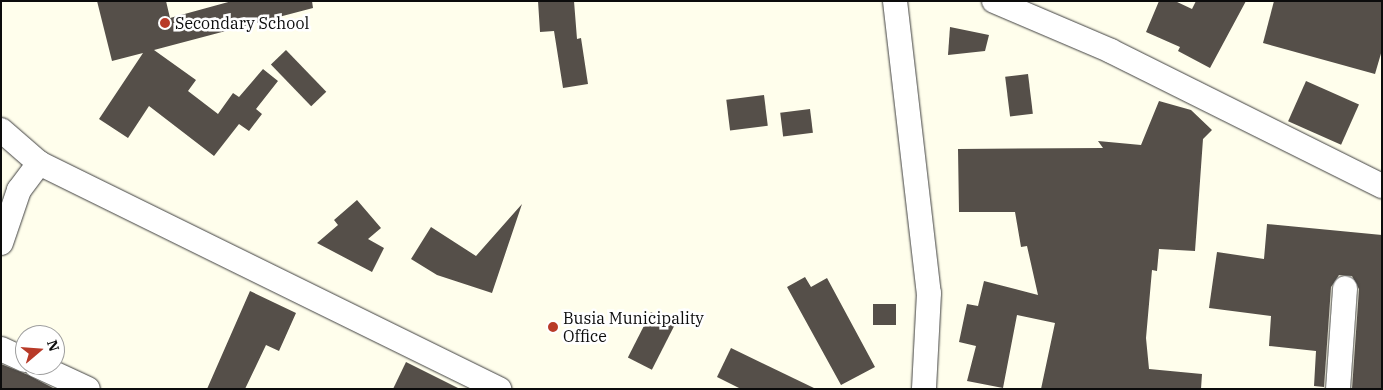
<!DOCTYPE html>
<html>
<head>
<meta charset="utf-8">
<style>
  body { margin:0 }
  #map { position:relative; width:1383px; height:390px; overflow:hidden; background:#fffeec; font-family:"IBM Plex Serif",serif }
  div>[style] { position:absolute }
  .building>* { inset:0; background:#554f49; transform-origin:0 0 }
  .roads { filter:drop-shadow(0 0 1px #3f3f3f) drop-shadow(0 0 1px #3f3f3f) }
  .minor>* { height:24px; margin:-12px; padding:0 12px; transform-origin:12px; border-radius:12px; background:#fff }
  .dots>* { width:14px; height:14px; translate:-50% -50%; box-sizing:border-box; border:2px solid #fff; border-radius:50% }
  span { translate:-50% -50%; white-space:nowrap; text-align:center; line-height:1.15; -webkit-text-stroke:5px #fff; paint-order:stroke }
  .poi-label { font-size:16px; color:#0c0c0c }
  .left { translate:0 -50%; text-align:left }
  .frame { position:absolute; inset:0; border:2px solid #0c0c0c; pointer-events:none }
  .north { position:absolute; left:15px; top:325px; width:50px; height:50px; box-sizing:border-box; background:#fff; border:1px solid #9e9e9e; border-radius:50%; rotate:72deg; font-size:14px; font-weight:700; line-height:20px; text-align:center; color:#0c0c0c }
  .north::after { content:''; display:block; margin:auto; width:18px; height:22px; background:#b83a28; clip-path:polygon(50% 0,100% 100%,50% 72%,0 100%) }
</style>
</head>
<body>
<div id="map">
  <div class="building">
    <div style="clip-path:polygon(97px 1px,166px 1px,170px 18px,232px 1px,312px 1px,313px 8px,154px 50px,196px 80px,188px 91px,218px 114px,233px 93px,239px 97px,263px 69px,278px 81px,256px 109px,262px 114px,249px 131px,239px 124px,214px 156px,149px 106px,128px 138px,99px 119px,143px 53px,112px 61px)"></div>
    <div style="clip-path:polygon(538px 1px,574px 1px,577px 39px,581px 38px,588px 84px,563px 88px,554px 31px,540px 32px)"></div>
    <div style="clip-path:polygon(1159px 1px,1175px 1px,1192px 9px,1196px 1px,1246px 1px,1210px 68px,1178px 51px,1180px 47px,1146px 32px)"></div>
    <div style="clip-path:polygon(1274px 1px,1382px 1px,1382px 50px,1375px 74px,1263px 43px)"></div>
    <div style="clip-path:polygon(950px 27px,989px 35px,985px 51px,948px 55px)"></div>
    <div style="left:286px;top:50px;width:58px;height:21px;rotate:46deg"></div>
    <div style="left:1028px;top:74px;width:40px;height:23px;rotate:83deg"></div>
    <div style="left:1306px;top:81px;width:58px;height:44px;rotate:24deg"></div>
    <div style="left:764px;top:95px;width:31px;height:38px;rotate:83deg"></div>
    <div style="clip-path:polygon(1159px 101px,1191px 110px,1212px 130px,1203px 139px,1195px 251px,1159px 249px,1157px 271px,1152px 270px,1146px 338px,1149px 369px,1202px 374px,1201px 389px,1041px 389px,1055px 323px,1017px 315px,1003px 388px,967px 381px,976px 346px,959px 342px,967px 304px,978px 306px,984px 281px,1038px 295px,1027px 246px,1021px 247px,1015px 212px,959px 212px,958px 149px,1103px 148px,1098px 141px,1141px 145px)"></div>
    <div style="left:810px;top:109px;width:24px;height:30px;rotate:83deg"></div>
    <div style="clip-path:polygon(357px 200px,381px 228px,368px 239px,384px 248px,372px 272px,317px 243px,338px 225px,334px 220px)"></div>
    <div style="clip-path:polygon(522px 204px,492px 293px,437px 275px,411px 259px,431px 227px,476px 256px)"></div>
    <div style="clip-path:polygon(1267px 224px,1382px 235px,1382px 389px,1352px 389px,1359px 289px,1352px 276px,1339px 275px,1331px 287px,1324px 387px,1314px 386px,1316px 351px,1269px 346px,1271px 316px,1209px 308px,1217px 252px,1264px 259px)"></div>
    <div style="clip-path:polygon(805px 277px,811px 287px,827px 278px,875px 367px,841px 385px,787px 287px)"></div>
    <div style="clip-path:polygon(250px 291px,296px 313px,279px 351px,266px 345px,245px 389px,207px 389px)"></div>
    <div style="left:873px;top:304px;width:23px;height:21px"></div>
    <div style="left:651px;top:312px;width:27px;height:51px;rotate:27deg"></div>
    <div style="clip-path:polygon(731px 348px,816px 389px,741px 389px,717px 377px)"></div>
    <div style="clip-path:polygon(406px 362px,460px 389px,393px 389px)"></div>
    <div style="clip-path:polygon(1px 364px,26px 374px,55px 389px,1px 389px)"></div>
  </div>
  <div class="roads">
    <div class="minor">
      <div style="left:895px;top:1px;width:294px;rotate:83.4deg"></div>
      <div style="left:929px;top:293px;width:96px;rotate:93deg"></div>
      <div style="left:994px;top:1px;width:127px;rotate:23.1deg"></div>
      <div style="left:1111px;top:51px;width:303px;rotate:26.5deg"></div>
      <div style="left:1px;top:130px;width:50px;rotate:41deg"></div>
      <div style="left:39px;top:163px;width:513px;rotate:26.17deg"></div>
      <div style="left:1px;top:243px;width:56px;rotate:-71.2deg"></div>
      <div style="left:19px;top:190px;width:34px;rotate:-53deg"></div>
      <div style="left:1px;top:349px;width:26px;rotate:25deg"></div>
      <div style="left:36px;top:365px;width:57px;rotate:24.8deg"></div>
      <div style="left:1338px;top:389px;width:101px;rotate:-86deg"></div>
    </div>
  </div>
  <div class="dots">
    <div style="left:165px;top:23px;background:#b83a28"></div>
    <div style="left:553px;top:327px;background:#b83a28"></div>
  </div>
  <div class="poi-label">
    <span class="left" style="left:175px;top:23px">Secondary School</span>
    <span class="left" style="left:563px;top:327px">Busia Municipality<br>Office</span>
  </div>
  <div class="frame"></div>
  <div class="north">N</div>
</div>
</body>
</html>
